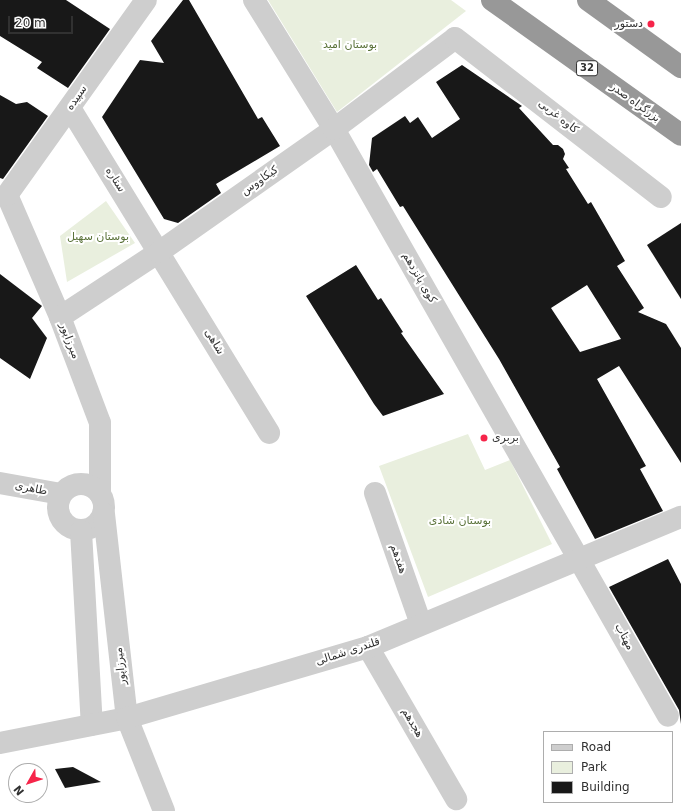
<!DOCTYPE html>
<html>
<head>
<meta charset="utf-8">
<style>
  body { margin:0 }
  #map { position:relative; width:681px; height:811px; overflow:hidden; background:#fff; font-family:"DejaVu Sans",Vazirmatn,sans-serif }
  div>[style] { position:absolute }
  .green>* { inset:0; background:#e9efde }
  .building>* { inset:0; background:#181818 }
  .street>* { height:22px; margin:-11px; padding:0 11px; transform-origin:11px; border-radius:11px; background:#cecece }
  .street>.ring { margin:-11px; padding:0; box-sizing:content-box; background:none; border:22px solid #cecece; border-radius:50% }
  .highway>* { height:22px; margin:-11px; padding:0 11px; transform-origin:11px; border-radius:11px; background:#989898 }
  .dots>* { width:11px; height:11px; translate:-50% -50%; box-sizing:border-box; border:2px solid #fff; border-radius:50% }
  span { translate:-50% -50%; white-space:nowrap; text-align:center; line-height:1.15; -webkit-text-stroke:4px #fff; paint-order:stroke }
  .shield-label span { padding:1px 3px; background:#fff; border:1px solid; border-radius:3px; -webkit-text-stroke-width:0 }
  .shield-label { font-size:10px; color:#313131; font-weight:700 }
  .poi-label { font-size:11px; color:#313131 }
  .right { translate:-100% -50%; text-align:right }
  .left { translate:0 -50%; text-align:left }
  .park-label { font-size:11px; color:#5a7239 }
  .street-label { font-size:11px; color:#313131 }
  .legend { position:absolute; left:543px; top:731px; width:130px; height:72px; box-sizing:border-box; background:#fff; border:1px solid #adadad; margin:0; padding:5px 7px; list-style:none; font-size:12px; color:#313131 }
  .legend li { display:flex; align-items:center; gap:8px; height:20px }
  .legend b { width:20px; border:1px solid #adadad }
  .north { position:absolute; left:8px; top:763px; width:40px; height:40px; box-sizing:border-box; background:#fff; border:1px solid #adadad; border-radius:50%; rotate:231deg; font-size:11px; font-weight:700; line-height:16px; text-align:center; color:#313131 }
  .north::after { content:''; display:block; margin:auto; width:14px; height:18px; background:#f6254a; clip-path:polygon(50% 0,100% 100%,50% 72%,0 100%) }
  .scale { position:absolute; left:8px; top:16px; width:65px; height:18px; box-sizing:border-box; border:2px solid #313131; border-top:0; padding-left:5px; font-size:12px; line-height:14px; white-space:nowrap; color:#313131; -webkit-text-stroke:3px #fff; paint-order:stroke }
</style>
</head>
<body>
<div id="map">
  <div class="green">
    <div style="clip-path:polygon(268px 0,451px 0,466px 11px,337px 112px)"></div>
    <div style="clip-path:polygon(106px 201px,135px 243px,67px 282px,60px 236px)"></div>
    <div style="clip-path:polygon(468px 434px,485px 470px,510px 460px,552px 544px,428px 597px,379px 466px)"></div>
  </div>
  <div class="building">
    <div style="clip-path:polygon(0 0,66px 0,110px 29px,68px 88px,37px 68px,42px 62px,0 36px)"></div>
    <div style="clip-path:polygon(183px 0,189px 0,258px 119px,262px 117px,280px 146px,216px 184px,221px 193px,178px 223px,164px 219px,102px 117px,140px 60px,164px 63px,151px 41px)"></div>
    <div style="clip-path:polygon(evenodd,462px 65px,522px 106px,519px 108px,553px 145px,558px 145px,563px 149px,565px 154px,563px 159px,569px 168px,566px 169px,588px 204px,591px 202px,625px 261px,617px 266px,644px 308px,638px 312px,666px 324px,681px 348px,681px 463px,619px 366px,597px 379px,646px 466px,640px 469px,663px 511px,595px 539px,557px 469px,560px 467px,499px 359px,403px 206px,400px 207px,377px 169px,373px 172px,369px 165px,372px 138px,405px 116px,410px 123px,418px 117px,432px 138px,460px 119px,436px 82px,462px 65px,587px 285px,621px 339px,580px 352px,551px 308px,587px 285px)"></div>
    <div style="clip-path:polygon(0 95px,16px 104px,27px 102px,48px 116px,3px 179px,0 178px)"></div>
    <div style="clip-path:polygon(681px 223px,681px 299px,647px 245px)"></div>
    <div style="clip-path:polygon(356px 265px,378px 300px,381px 298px,403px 332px,401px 333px,444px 394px,383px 416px,374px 404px,306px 296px)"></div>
    <div style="clip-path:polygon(0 274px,42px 306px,32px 318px,47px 338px,30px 379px,0 358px)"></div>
    <div style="clip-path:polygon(668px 559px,681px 584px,681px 724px,679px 710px,609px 587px)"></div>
    <div style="clip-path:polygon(73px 767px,101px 782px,65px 788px,55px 769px)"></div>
  </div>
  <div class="street">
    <div style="left:254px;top:0;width:152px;rotate:58.2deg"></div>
    <div style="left:334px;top:129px;width:675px;rotate:60.36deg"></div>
    <div style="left:70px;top:108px;width:381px;rotate:58.5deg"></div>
    <div style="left:7px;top:195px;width:133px;rotate:66.5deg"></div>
    <div style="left:60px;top:317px;width:113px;rotate:69.3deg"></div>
    <div style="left:100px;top:423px;width:71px;rotate:90deg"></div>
    <div style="left:7px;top:195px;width:239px;rotate:-54.5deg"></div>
    <div style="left:60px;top:317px;width:118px;rotate:-33.3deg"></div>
    <div style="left:159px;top:252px;width:214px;rotate:-35.1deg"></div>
    <div style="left:334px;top:129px;width:151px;rotate:-36.9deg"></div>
    <div style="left:455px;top:38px;width:260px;rotate:37.7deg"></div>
    <div style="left:0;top:483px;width:62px;rotate:10.2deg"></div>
    <div class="ring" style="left:58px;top:484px;width:24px;height:24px"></div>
    <div style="left:375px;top:493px;width:139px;rotate:70.7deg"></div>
    <div style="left:104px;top:514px;width:205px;rotate:83.6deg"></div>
    <div style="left:127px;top:718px;width:100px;rotate:68.3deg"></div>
    <div style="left:81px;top:531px;width:194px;rotate:86.8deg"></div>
    <div style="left:368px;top:647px;width:176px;rotate:59.9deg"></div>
    <div style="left:0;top:743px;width:129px;rotate:-11.1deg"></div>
    <div style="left:127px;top:718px;width:251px;rotate:-16.4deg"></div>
    <div style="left:368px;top:647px;width:339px;rotate:-22.6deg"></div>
  </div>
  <div class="highway">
    <div style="left:492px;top:0;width:232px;rotate:35.5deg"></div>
    <div style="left:588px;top:0;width:115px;rotate:35.8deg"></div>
  </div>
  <div class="dots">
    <div style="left:651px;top:24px;background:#f6254a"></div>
    <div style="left:484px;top:438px;background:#f6254a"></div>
  </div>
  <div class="shield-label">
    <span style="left:587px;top:68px">32</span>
  </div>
  <div class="poi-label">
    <span class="right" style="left:643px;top:24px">دستور</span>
    <span class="left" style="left:492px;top:438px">بربری</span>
  </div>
  <div class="park-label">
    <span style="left:350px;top:45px">بوستان امید</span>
    <span style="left:98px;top:237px">بوستان سهیل</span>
    <span style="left:460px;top:521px">بوستان شادی</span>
  </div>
  <div class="street-label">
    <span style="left:77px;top:98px;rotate:-55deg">سپیده</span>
    <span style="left:635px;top:103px;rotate:36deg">بزرگراه صدر</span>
    <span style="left:558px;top:117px;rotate:38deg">کاوه غربی</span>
    <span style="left:115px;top:180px;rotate:58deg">ستاره</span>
    <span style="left:260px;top:181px;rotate:-35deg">کیکاووس</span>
    <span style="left:419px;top:278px;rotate:60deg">کوی پانزدهم</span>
    <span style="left:69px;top:341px;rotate:69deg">میرزاپور</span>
    <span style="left:214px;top:342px;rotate:59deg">شاهی</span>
    <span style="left:31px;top:489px;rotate:11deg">طاهری</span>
    <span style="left:398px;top:559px;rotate:71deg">هفدهم</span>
    <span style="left:624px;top:637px;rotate:61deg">مهتاب</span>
    <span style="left:348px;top:652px;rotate:-18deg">قلندری شمالی</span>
    <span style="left:121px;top:666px;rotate:-96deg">میرزاپور</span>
    <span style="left:412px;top:723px;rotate:60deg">هجدهم</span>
  </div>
  <ul class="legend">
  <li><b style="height:5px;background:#cecece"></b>Road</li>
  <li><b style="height:11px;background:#e9efde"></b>Park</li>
  <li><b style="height:11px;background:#181818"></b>Building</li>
  </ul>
  <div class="north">N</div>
  <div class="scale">20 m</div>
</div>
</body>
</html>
